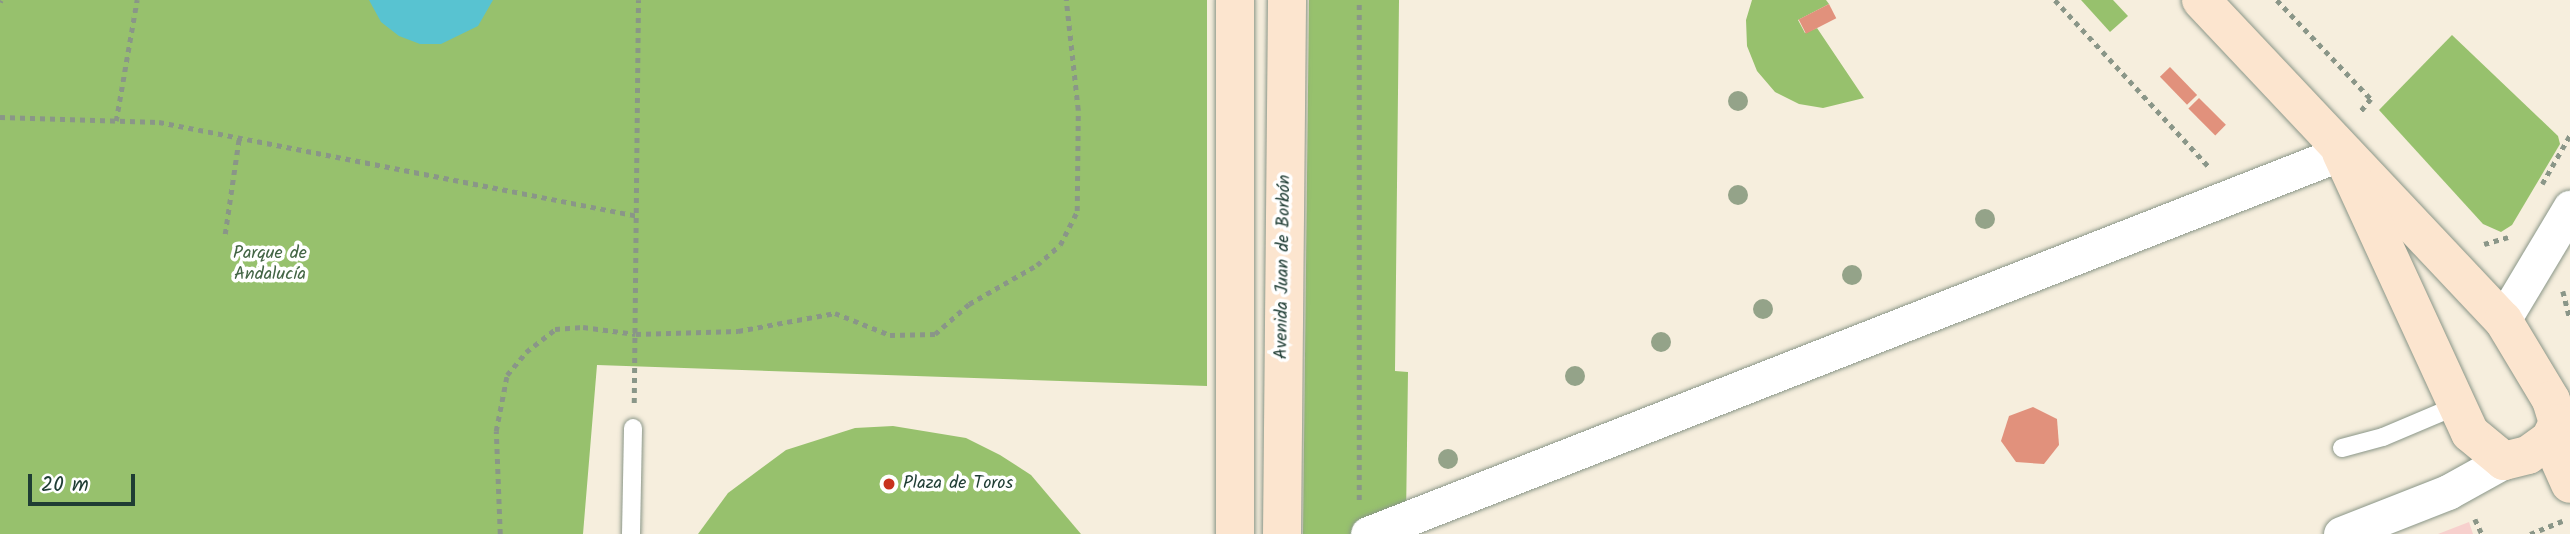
<!DOCTYPE html>
<html>
<head>
<meta charset="utf-8">
<style>
  body { margin:0 }
  #map { position:relative; width:2570px; height:534px; overflow:hidden; background:#f6eedd; font-family:Kalam,sans-serif }
  div>[style] { position:absolute }
  .built>* { inset:0; background:#f7d0cd }
  .green>* { inset:0; background:#97c16d }
  .water>* { inset:0; background:#58c3d1 }
  .building>* { inset:0; background:#e1917c; transform-origin:0 0 }
  .path>* { height:4.5px; margin-top:-2.25px; transform-origin:0; background:repeating-linear-gradient(90deg,#8a9688 0 5px,transparent 0 10px) }
  .roads { filter:drop-shadow(0 0 2px #8a9688) drop-shadow(0 0 2px #8a9688) }
  .lane>* { height:18px; margin:-9px; padding:0 9px; transform-origin:9px; border-radius:9px; background:#fff }
  .street>* { height:35px; margin:-17.5px; padding:0 17.5px; transform-origin:17.5px; border-radius:17.5px; background:#fff }
  .secondary>* { height:38px; margin:-19px; padding:0 19px; transform-origin:19px; border-radius:19px; background:#fce5cf }
  .trees>* { width:20px; height:20px; margin:-10px; border-radius:50%; background:#94a389 }
  .dots>* { width:19px; height:19px; translate:-50% -50%; box-sizing:border-box; border:4px solid #fff; border-radius:50% }
  span { translate:-50% -50%; white-space:nowrap; text-align:center; line-height:1.15; -webkit-text-stroke:7px #fff; paint-order:stroke }
  .park-label { font-size:18px; color:#436545 }
  .street-label { font-size:18px; color:#1f3d34 }
  .poi-label { font-size:18px; color:#1f3d34 }
  .left { translate:0 -50%; text-align:left }
  .scale { position:absolute; left:28px; top:474px; width:107px; height:32px; box-sizing:border-box; border:4px solid #1f3d34; border-top:0; padding-left:9px; font-size:21px; line-height:24px; white-space:nowrap; color:#1f3d34; -webkit-text-stroke:5px #fff; paint-order:stroke }
</style>
</head>
<body>
<div id="map">
  <div class="built">
    <div style="clip-path:polygon(2469px 522px,2473px 534px,2438px 534px)"></div>
  </div>
  <div class="green">
    <div style="clip-path:polygon(0 0,1207px 0,1207px 386px,597px 365px,583px 534px,0 534px)"></div>
    <div style="clip-path:polygon(1309px 0,1399px 0,1395px 371px,1408px 372px,1406px 519px,1368px 534px,1303px 534px)"></div>
    <div style="clip-path:polygon(1752px 0,1826px 0,1829px 4px,1798px 20px,1805px 33px,1817px 28px,1864px 98px,1823px 108px,1799px 104px,1775px 92px,1757px 71px,1747px 46px,1746px 20px)"></div>
    <div style="clip-path:polygon(2081px 0,2113px 0,2128px 16px,2110px 32px)"></div>
    <div style="clip-path:polygon(2452px 35px,2558px 136px,2560px 144px,2512px 225px,2501px 232px,2483px 224px,2379px 110px)"></div>
    <div style="clip-path:polygon(893px 426px,966px 438px,1000px 455px,1031px 475px,1081px 534px,698px 534px,728px 493px,786px 450px,855px 428px)"></div>
  </div>
  <div class="water">
    <div style="clip-path:polygon(369px 0,493px 0,478px 26px,441px 44px,420px 44px,399px 36px,381px 22px)"></div>
  </div>
  <div class="building">
    <div style="left:1829px;top:4px;width:16px;height:34px;rotate:63deg"></div>
    <div style="left:2170px;top:67px;width:39px;height:14px;rotate:46deg"></div>
    <div style="left:2199px;top:98px;width:38px;height:15px;rotate:45deg"></div>
    <div style="clip-path:polygon(2033px 407px,2057px 419px,2059px 445px,2044px 464px,2016px 462px,2001px 441px,2009px 416px)"></div>
  </div>
  <div class="path">
    <div style="left:2055px;top:0;width:229px;rotate:47.3deg"></div>
    <div style="left:2277px;top:0;width:137px;rotate:46.5deg"></div>
    <div style="left:2371px;top:99px;width:19px;rotate:129deg"></div>
    <div style="left:0;top:2px;width:2px;rotate:-63deg"></div>
    <div style="left:0;top:117px;width:159px;rotate:1.8deg"></div>
    <div style="left:159px;top:122px;width:489px;rotate:11.1deg"></div>
    <div style="left:116px;top:121px;width:123px;rotate:-80.2deg"></div>
    <div style="left:2542px;top:184px;width:56px;rotate:-60.3deg"></div>
    <div style="left:225px;top:234px;width:97px;rotate:-81.7deg"></div>
    <div style="left:2484px;top:244px;width:25px;rotate:-16deg"></div>
    <div style="left:2563px;top:291px;width:30px;rotate:76deg"></div>
    <div style="left:634px;top:403px;width:403px;rotate:-89.4deg"></div>
    <div style="left:1359px;top:500px;width:500px;rotate:-90deg"></div>
    <div style="left:2475px;top:519px;width:17px;rotate:65deg"></div>
    <div style="left:500px;top:534px;width:103px;rotate:-92.2deg"></div>
    <div style="left:496px;top:431px;width:57px;rotate:-78.9deg"></div>
    <div style="left:507px;top:375px;width:30px;rotate:-50deg"></div>
    <div style="left:526px;top:352px;width:37px;rotate:-38deg"></div>
    <div style="left:555px;top:329px;width:28px;rotate:-4deg"></div>
    <div style="left:583px;top:327px;width:53px;rotate:7.5deg"></div>
    <div style="left:636px;top:334px;width:102px;rotate:-1.7deg"></div>
    <div style="left:738px;top:331px;width:99px;rotate:-10.5deg"></div>
    <div style="left:835px;top:313px;width:59px;rotate:21.8deg"></div>
    <div style="left:890px;top:335px;width:45px;rotate:-1.3deg"></div>
    <div style="left:935px;top:334px;width:45px;rotate:-41.4deg"></div>
    <div style="left:969px;top:304px;width:78px;rotate:-29.8deg"></div>
    <div style="left:1037px;top:265px;width:30px;rotate:-41deg"></div>
    <div style="left:1060px;top:245px;width:38px;rotate:-63deg"></div>
    <div style="left:1077px;top:211px;width:101px;rotate:-89.4deg"></div>
    <div style="left:1078px;top:110px;width:111px;rotate:-96.2deg"></div>
    <div style="left:2530px;top:534px;width:35px;rotate:-22deg"></div>
  </div>
  <div class="roads">
    <div class="lane">
      <div style="left:2342px;top:448px;width:42px;rotate:-15deg"></div>
      <div style="left:2383px;top:437px;width:77px;rotate:-22.9deg"></div>
      <div style="left:631px;top:534px;width:106px;rotate:-88.9deg"></div>
    </div>
    <div class="street">
      <div style="left:2503px;top:320px;width:131px;rotate:-59.1deg"></div>
      <div style="left:1368px;top:534px;width:1045px;rotate:-21.38deg"></div>
      <div style="left:2341px;top:534px;width:115px;rotate:-21.4deg"></div>
      <div style="left:2448px;top:492px;width:64px;rotate:-29deg"></div>
    </div>
    <div class="secondary">
      <div style="left:1235px;top:0;width:534px;rotate:90deg"></div>
      <div style="left:2201px;top:0;width:440px;rotate:46.7deg"></div>
      <div style="left:2503px;top:320px;width:93px;rotate:59deg"></div>
      <div style="left:2551px;top:400px;width:24px;rotate:73deg"></div>
      <div style="left:2558px;top:423px;width:18px;rotate:117deg"></div>
      <div style="left:2550px;top:439px;width:27px;rotate:144deg"></div>
      <div style="left:2528px;top:455px;width:25px;rotate:166deg"></div>
      <div style="left:2504px;top:461px;width:44px;rotate:-140.5deg"></div>
      <div style="left:2470px;top:433px;width:308px;rotate:-114.7deg"></div>
      <div style="left:2550px;top:439px;width:49px;rotate:66deg"></div>
      <div style="left:1282px;top:534px;width:534px;rotate:-89.46deg"></div>
    </div>
  </div>
  <div class="trees">
    <div style="left:1738px;top:101px"></div>
    <div style="left:1738px;top:195px"></div>
    <div style="left:1985px;top:219px"></div>
    <div style="left:1852px;top:275px"></div>
    <div style="left:1763px;top:309px"></div>
    <div style="left:1661px;top:342px"></div>
    <div style="left:1575px;top:376px"></div>
    <div style="left:1448px;top:459px"></div>
  </div>
  <div class="dots">
    <div style="left:889px;top:484px;background:#c8321e"></div>
  </div>
  <div class="park-label">
    <span style="left:270px;top:265px">Parque de<br>Andalucía</span>
  </div>
  <div class="street-label">
    <span style="left:1284px;top:267px;rotate:-89deg">Avenida Juan de Borbón</span>
  </div>
  <div class="poi-label">
    <span class="left" style="left:903px;top:484px">Plaza de Toros</span>
  </div>
  <div class="scale">20 m</div>
</div>
</body>
</html>
